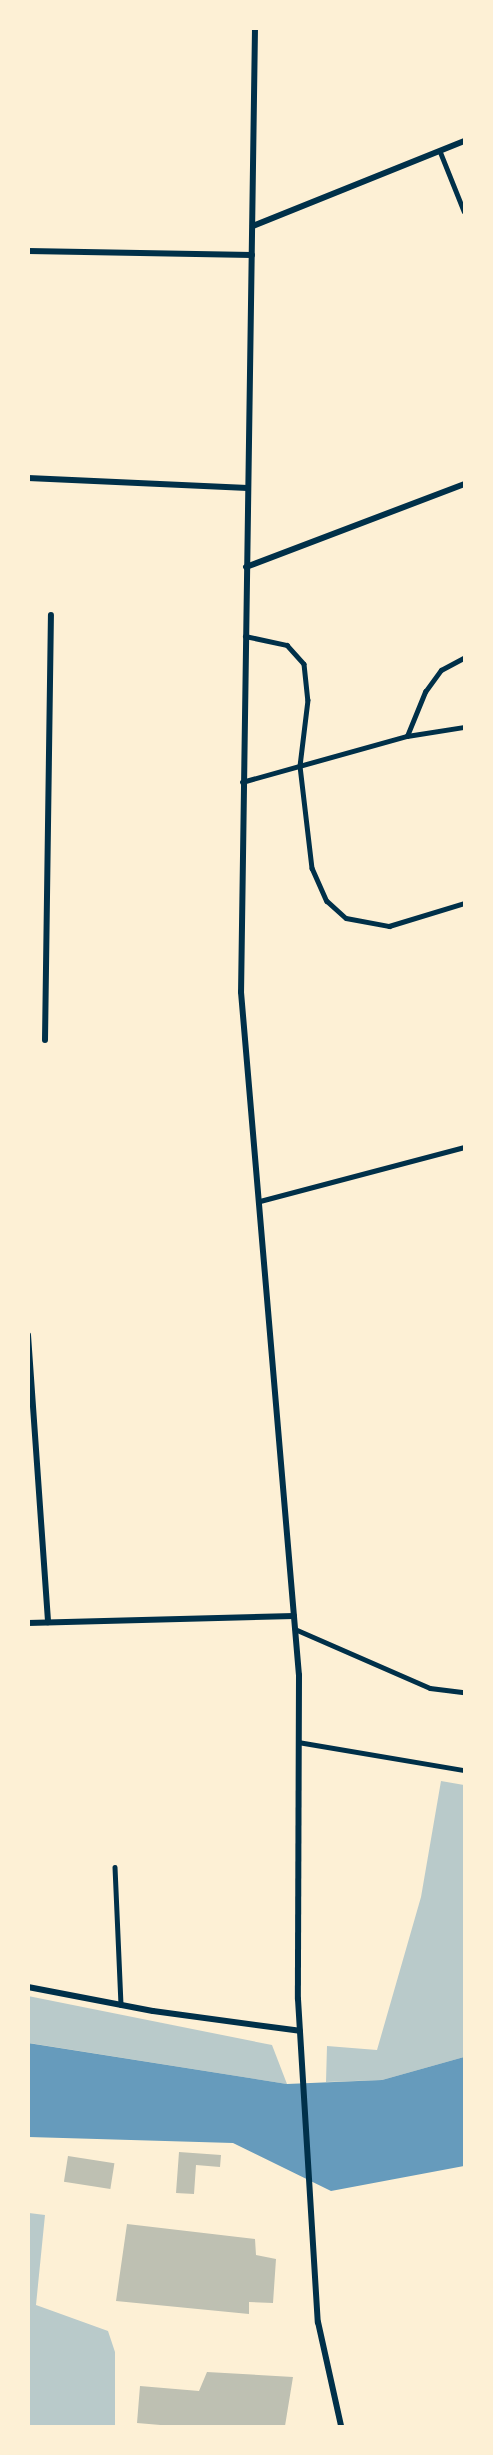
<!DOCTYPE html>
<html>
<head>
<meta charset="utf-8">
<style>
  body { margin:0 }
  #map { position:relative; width:493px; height:2455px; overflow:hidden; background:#fdf0d5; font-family:Arial,sans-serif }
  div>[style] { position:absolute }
  .green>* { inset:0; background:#b9caca }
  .water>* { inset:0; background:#669bbc }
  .building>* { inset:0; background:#bec0b2; transform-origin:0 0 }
  .service>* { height:4.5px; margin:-2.25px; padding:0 2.25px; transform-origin:2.25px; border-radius:2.25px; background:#003049 }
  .minor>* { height:6px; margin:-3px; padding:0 3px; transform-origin:3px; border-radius:3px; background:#003049 }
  span { translate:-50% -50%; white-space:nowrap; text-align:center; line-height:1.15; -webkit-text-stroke:6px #fdf0d5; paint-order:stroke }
  .frame { position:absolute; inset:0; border:30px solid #fdf0d5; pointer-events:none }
</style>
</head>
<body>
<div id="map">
  <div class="green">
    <div style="clip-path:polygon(441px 1781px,464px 1785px,464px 2057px,382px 2080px,326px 2082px,327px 2046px,377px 2050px,421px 1897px)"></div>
    <div style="clip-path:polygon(28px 1996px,272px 2045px,287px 2084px,29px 2043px)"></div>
    <div style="clip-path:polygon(29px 2213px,45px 2215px,36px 2305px,108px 2331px,115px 2352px,115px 2426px,29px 2426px)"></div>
  </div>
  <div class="water">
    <div style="clip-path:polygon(28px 2043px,287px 2084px,382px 2080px,464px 2057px,464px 2166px,331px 2191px,233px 2143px,29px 2137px)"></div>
  </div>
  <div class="building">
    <div style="clip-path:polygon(179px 2152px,221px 2155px,220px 2167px,196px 2165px,194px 2194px,176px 2193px)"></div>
    <div style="left:68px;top:2156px;width:47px;height:26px;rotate:9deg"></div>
    <div style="clip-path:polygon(127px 2224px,255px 2239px,256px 2255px,276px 2259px,273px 2303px,249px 2302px,249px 2314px,116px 2301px)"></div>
    <div style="clip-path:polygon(207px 2372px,293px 2377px,285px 2426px,172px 2426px,137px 2423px,140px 2386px,199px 2391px)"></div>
  </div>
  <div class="service">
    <div style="left:440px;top:151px;width:65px;rotate:68.2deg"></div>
    <div style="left:245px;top:636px;width:43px;rotate:12.1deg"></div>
    <div style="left:287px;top:645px;width:25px;rotate:48deg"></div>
    <div style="left:304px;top:664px;width:36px;rotate:84deg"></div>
    <div style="left:308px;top:700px;width:66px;rotate:96.9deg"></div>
    <div style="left:300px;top:766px;width:103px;rotate:83.3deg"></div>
    <div style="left:312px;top:868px;width:36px;rotate:66deg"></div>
    <div style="left:327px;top:901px;width:25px;rotate:42deg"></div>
    <div style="left:346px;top:918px;width:44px;rotate:10.5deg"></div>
    <div style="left:389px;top:926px;width:78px;rotate:-17deg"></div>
    <div style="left:407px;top:736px;width:48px;rotate:-67.8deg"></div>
    <div style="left:425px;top:692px;width:27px;rotate:-54deg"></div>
    <div style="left:441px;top:670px;width:26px;rotate:-28deg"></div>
    <div style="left:242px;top:782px;width:171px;rotate:-15.6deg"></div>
    <div style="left:407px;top:736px;width:58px;rotate:-9deg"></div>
    <div style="left:260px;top:1201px;width:211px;rotate:-14.8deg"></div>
    <div style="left:295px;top:1629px;width:147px;rotate:23.6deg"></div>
    <div style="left:430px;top:1688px;width:34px;rotate:7deg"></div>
    <div style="left:298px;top:1742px;width:168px;rotate:9.6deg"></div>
    <div style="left:115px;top:1867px;width:138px;rotate:87.5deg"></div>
  </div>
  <div class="minor">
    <div style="left:255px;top:28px;width:964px;rotate:90.83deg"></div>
    <div style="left:241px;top:992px;width:685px;rotate:85.15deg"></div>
    <div style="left:299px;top:1675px;width:324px;rotate:90.2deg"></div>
    <div style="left:298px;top:1999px;width:324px;rotate:86.5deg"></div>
    <div style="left:318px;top:2322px;width:107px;rotate:77.5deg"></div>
    <div style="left:253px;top:226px;width:227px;rotate:-21.9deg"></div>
    <div style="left:28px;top:251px;width:224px;rotate:1deg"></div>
    <div style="left:28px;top:478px;width:220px;rotate:2.6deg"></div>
    <div style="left:246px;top:567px;width:233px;rotate:-20.8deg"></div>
    <div style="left:45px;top:1040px;width:425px;rotate:-89.2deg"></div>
    <div style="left:28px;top:1335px;width:288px;rotate:86deg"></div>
    <div style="left:28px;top:1623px;width:266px;rotate:-1.5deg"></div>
    <div style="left:28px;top:1987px;width:127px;rotate:10.9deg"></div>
    <div style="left:153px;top:2011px;width:148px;rotate:7.7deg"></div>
  </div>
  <div class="frame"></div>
</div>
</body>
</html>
